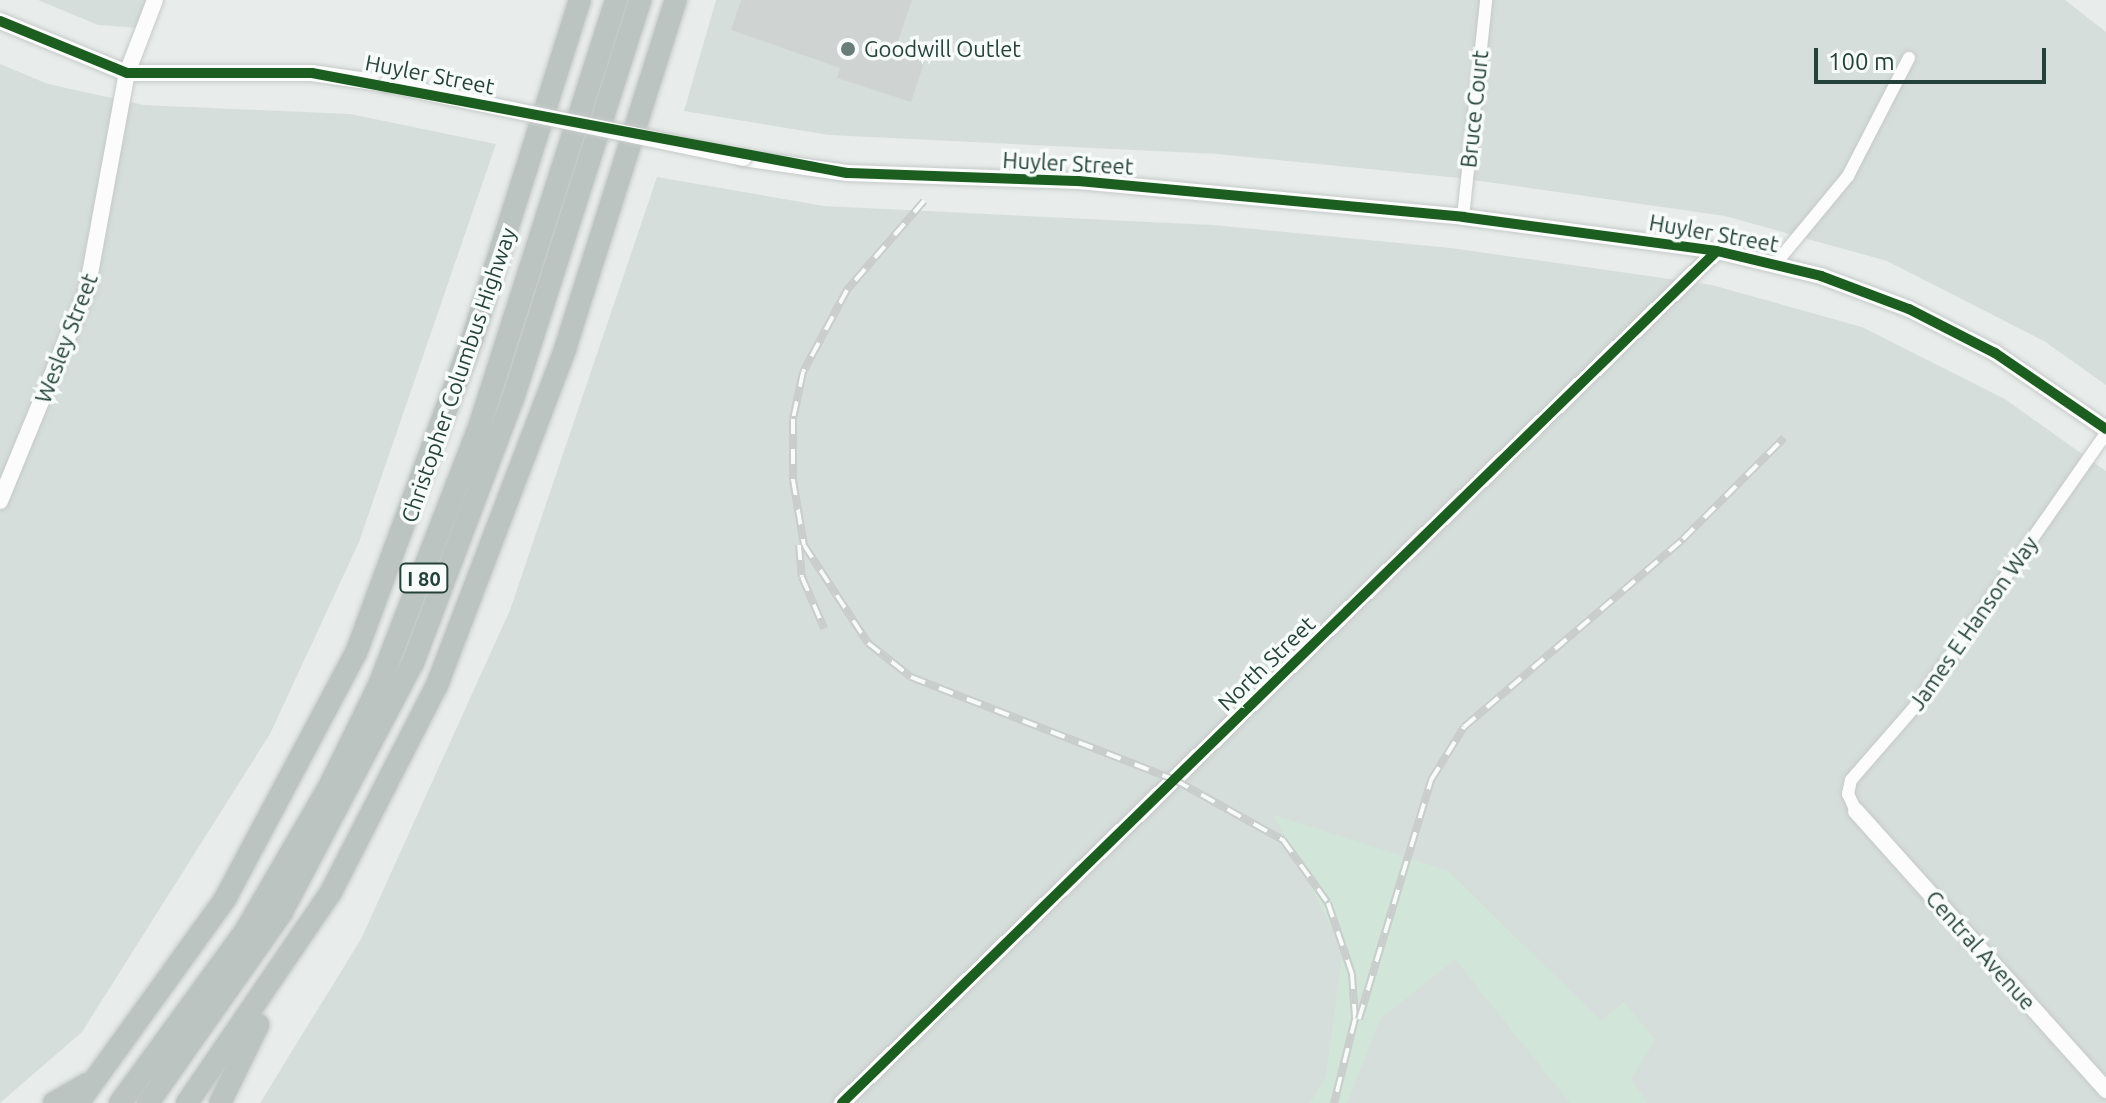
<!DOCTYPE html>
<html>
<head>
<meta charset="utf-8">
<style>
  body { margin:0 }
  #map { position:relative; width:2106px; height:1103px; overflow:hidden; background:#e8edeb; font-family:Ubuntu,sans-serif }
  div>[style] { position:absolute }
  .built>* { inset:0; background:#d6dedb }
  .green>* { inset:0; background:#d1e6d8 }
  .building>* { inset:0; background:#cfd4d2 }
  .roads { filter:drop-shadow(0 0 2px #c5cac8) drop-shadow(0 0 2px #c5cac8) }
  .minor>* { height:12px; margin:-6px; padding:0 6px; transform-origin:6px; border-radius:6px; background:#fcfcfc }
  .tertiary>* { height:16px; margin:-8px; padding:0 8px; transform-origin:8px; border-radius:8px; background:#fcfcfc }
  .motorway>* { height:22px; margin:-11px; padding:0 11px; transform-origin:11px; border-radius:11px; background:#bcc4c2 }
  .rail>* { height:8px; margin-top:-4px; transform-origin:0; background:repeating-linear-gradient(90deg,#f7fbf9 0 15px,#c9cdcc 0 30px); box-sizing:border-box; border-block:2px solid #c9cdcc }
  .bridges { filter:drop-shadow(0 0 2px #c5cac8) drop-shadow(0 0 2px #c5cac8) }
  .tertiary-bridge>* { height:16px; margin:-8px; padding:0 8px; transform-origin:8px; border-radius:8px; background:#fcfcfc }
  .cycleway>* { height:10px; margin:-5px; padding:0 5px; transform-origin:5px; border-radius:5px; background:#1b5e20 }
  .dots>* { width:22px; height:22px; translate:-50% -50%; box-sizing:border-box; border:4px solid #f7fbf9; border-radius:50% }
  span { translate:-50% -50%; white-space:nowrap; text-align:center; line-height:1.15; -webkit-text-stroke:7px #f7fbf9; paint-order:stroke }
  .shield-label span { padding:2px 6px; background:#f7fbf9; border:2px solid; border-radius:6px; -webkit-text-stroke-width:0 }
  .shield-label { font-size:20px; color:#24423a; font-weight:700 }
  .poi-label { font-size:22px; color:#24423a }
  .left { translate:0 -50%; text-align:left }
  .street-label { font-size:22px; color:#24423a }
  .scale { position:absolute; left:1814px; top:48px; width:232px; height:36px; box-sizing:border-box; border:4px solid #24423a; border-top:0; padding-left:10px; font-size:24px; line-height:28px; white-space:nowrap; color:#24423a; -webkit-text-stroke:6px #f7fbf9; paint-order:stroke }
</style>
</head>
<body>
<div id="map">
  <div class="built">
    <div style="clip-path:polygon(38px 0,151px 0,138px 28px,98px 25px)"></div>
    <div style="clip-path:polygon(716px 0,2065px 0,2106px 32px,2106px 385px,2044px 341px,1887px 261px,1725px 216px,1459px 178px,1217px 154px,829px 135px,684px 111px)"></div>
    <div style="clip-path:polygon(0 64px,48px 84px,144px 105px,350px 114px,496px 144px,359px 542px,270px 734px,82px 1032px,0 1103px)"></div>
    <div style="clip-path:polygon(657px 177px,824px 206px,1213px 225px,1451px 248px,1712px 285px,1862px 327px,2005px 399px,2106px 471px,2106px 1103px,260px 1103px,361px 939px,510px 610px)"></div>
  </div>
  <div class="green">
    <div style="clip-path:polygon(1274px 815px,1448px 871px,1601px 1021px,1624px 1002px,1655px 1040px,1631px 1079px,1647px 1103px,1570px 1103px,1455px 959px,1380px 1019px,1347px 1103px,1310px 1103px,1326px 1077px,1343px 950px)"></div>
  </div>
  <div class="building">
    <div style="clip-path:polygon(741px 0,912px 0,897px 44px,927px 54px,911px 102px,837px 78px,840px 68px,731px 30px)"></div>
  </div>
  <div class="roads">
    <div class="minor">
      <div style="left:1463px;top:217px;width:218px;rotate:-83.9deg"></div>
      <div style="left:1776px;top:263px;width:113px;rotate:-50.4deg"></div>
      <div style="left:1848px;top:176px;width:133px;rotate:-62.7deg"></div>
      <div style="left:1856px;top:811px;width:19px;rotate:-115deg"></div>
      <div style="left:1848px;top:794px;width:14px;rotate:-78deg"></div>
      <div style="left:1851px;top:780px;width:94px;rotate:-48.9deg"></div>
      <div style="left:1913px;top:709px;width:337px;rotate:-55deg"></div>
    </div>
    <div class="tertiary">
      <div style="left:0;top:21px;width:137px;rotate:22.3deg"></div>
      <div style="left:127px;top:73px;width:185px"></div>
      <div style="left:312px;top:73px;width:76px;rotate:8.3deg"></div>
      <div style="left:743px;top:158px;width:105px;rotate:8.2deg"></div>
      <div style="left:847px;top:173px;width:231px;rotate:2deg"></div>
      <div style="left:1078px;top:181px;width:387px;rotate:5.3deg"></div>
      <div style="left:1463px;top:217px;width:256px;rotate:7.6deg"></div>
      <div style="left:1717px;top:251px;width:107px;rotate:13.5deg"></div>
      <div style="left:1821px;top:276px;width:94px;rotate:20.6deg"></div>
      <div style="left:1909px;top:309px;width:97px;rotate:27.1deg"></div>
      <div style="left:1995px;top:353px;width:135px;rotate:34.4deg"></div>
      <div style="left:0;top:501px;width:228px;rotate:-67.6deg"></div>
      <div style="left:87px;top:290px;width:221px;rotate:-79.6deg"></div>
      <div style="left:127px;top:73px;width:78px;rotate:-69deg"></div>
      <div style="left:1856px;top:811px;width:375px;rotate:48.1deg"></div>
      <div style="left:842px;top:1103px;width:1221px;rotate:-44.24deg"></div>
    </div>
    <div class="motorway">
      <div style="left:54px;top:1103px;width:38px;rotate:-30deg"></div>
      <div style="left:78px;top:1103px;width:251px;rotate:-54.2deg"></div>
      <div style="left:225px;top:899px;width:279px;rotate:-62deg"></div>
      <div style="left:356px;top:653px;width:334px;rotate:-69.7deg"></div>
      <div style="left:472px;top:340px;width:357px;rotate:-72.4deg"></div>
      <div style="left:120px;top:1103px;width:214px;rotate:-53.9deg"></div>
      <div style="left:246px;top:930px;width:168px;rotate:-59.9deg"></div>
      <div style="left:330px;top:785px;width:111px;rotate:-63.9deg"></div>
      <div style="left:379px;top:685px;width:280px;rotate:-68.8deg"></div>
      <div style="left:480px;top:424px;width:445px;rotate:-72.2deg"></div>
      <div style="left:148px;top:1103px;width:233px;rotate:-54.9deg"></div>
      <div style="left:282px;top:912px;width:281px;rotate:-62.3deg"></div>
      <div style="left:413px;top:663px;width:282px;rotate:-69.3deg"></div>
      <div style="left:513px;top:399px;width:419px;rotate:-72.3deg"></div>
      <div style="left:187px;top:1103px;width:255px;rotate:-55.7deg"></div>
      <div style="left:331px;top:892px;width:233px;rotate:-62.9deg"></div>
      <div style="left:437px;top:685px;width:360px;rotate:-69.1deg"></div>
      <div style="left:565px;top:349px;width:366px;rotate:-72.4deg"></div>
      <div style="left:220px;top:1103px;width:87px;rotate:-64deg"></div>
    </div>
  </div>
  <div class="rail">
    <div style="left:924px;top:201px;width:118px;rotate:130.9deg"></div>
    <div style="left:847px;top:290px;width:93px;rotate:118.2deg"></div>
    <div style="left:803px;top:372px;width:48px;rotate:102deg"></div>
    <div style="left:793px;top:419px;width:61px;rotate:90deg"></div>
    <div style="left:793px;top:480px;width:66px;rotate:80.4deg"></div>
    <div style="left:804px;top:545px;width:117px;rotate:56.9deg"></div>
    <div style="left:868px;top:643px;width:55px;rotate:38.3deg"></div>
    <div style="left:911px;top:677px;width:283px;rotate:21.3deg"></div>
    <div style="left:1175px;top:780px;width:124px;rotate:29.1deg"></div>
    <div style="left:1283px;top:840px;width:77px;rotate:54.5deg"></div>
    <div style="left:1328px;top:903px;width:75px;rotate:71.3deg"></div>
    <div style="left:1352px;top:974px;width:45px;rotate:86.2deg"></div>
    <div style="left:1355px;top:1019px;width:87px;rotate:104deg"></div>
    <div style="left:799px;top:545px;width:32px;rotate:85deg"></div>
    <div style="left:802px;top:577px;width:56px;rotate:66.7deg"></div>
    <div style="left:1359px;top:1019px;width:250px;rotate:-73.2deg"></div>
    <div style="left:1431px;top:780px;width:62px;rotate:-58.1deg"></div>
    <div style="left:1464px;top:727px;width:289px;rotate:-40.6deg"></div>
    <div style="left:1683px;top:539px;width:143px;rotate:-45deg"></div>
  </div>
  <div class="bridges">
    <div class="tertiary-bridge">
      <div style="left:387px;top:84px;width:364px;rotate:11.7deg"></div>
    </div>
  </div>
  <div class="cycleway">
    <div style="left:0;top:21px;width:137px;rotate:22.3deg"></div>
    <div style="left:127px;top:73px;width:185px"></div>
    <div style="left:312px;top:73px;width:544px;rotate:10.59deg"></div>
    <div style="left:847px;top:173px;width:231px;rotate:2deg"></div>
    <div style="left:1078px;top:181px;width:387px;rotate:5.3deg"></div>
    <div style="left:1463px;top:217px;width:256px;rotate:7.6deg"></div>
    <div style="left:1717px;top:251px;width:107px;rotate:13.5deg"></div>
    <div style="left:1821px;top:276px;width:94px;rotate:20.6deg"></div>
    <div style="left:1909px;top:309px;width:97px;rotate:27.1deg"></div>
    <div style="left:1995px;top:353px;width:135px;rotate:34.4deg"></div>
    <div style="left:842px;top:1103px;width:1221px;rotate:-44.24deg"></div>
  </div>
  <div class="dots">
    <div style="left:848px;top:49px;background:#697e78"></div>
  </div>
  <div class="shield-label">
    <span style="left:424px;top:578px">I 80</span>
  </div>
  <div class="poi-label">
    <span class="left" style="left:864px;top:49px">Goodwill Outlet</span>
  </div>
  <div class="street-label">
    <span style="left:430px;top:74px;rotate:11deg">Huyler Street</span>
    <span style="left:1474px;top:109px;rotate:-84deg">Bruce Court</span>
    <span style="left:1068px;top:163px;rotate:3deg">Huyler Street</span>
    <span style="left:1714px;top:233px;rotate:10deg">Huyler Street</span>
    <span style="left:66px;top:338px;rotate:-69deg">Wesley Street</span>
    <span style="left:458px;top:375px;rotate:-71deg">Christopher Columbus Highway</span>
    <span style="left:1973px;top:623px;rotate:-55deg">James E Hanson Way</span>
    <span style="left:1266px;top:663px;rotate:-44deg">North Street</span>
    <span style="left:1981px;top:950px;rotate:48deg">Central Avenue</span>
  </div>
  <div class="scale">100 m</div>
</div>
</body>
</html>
